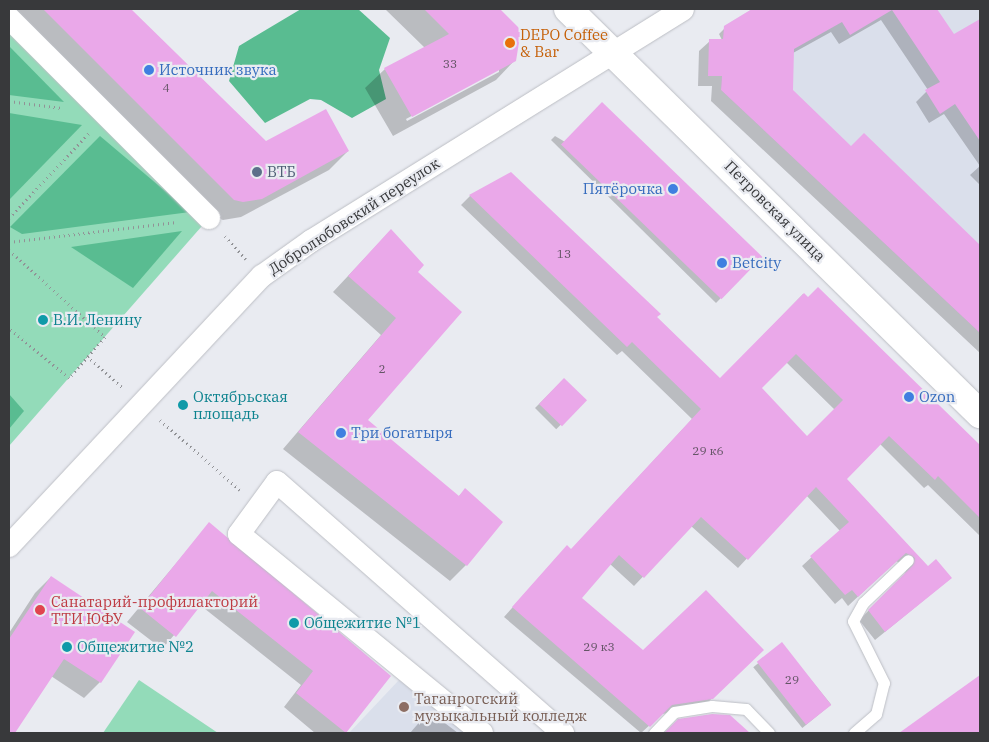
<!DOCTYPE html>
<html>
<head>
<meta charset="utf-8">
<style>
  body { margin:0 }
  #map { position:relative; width:989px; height:742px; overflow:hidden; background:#e9ebf1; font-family:"IBM Plex Serif",serif }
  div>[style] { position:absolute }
  .built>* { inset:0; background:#dadfeb }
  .green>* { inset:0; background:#93dbb9 }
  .forest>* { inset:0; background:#59bc91 }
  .shadow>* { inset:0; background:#0003; transform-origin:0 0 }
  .building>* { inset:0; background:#eaa8e9; transform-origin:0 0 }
  .path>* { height:3px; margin-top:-1.5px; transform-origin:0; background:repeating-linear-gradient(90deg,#919296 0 1px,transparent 0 5px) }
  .roads { filter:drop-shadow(0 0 1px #bcbec4) drop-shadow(0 0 1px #bcbec4) }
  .lane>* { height:11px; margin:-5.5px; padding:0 5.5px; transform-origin:5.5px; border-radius:5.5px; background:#fff }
  .street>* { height:22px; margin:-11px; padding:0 11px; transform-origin:11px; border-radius:11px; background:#fff }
  .secondary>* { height:28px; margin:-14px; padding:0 14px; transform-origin:14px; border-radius:14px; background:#fff }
  .dots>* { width:14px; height:14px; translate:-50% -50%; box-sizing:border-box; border:2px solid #e9ebf1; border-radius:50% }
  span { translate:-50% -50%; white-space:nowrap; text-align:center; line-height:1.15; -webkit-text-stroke:4.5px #e9ebf1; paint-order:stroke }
  .number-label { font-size:12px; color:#645566 }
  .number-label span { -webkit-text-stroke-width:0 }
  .food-label { font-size:15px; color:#c56008 }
  .left { translate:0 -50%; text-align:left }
  .shop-label { font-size:15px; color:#366cbe }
  .right { translate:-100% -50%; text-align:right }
  .service-label { font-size:15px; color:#4e5e75 }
  .street-label { font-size:15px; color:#38393b }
  .culture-label { font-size:15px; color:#0d838f }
  .health-label { font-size:15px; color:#be3a42 }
  .education-label { font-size:15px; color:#785e54 }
  .frame { position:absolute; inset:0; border:10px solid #38393b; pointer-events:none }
</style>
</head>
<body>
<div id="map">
  <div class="built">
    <div style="clip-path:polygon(752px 9px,980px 9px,980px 333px,721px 90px,722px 76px,708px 76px,723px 39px,724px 26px)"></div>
    <div style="clip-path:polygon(399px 680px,466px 733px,349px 733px)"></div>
  </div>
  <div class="green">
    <div style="clip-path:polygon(9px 16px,209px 218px,9px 446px)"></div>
    <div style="clip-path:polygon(139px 680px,218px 733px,103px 733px)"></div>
  </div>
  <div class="forest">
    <div style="clip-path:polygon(301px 9px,358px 9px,390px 38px,379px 70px,386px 99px,352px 118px,321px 100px,310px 99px,265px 123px,229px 81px,239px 46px)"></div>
    <div style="clip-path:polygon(9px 46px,64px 102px,9px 95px)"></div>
    <div style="clip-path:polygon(9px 113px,82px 125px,9px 200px)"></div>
    <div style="clip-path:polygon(100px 136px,190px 212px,22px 234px,10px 227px)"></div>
    <div style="clip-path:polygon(182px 231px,133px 288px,71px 247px)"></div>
    <div style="clip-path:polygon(9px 394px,24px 411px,9px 429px)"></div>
  </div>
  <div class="shadow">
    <div style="clip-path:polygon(9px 9px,130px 9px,266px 142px,348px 151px,329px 170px,241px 217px,223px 220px,207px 214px)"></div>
    <div style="clip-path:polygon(evenodd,385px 9px,499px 9px,520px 30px,515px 60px,496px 80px,393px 136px,365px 88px,385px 69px,425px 48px,385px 9px,499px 69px,499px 72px,407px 121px,406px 119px,499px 69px)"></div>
    <div style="clip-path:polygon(755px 9px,936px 9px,953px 36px,980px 20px,980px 185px,970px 175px,980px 166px,944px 114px,929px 123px,916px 102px,928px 90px,881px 20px,839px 44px,831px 32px,793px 53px,792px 90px,851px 148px,864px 135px,980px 246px,980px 353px,711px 101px,712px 86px,698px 86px,699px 51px,710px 41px,722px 40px,719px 34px,729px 24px)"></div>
    <div style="clip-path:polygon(555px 136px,760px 258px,716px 303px,551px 140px)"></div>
    <div style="clip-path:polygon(evenodd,511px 173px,720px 380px,803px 294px,971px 441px,980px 451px,980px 536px,928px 485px,924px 488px,880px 444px,846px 479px,928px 567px,951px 578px,875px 640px,859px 620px,904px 576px,907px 567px,896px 561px,848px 606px,842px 598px,835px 604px,802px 566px,840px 531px,806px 495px,738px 568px,691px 526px,634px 586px,610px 564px,580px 598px,643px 652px,762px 650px,703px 707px,662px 714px,641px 733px,504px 617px,558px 556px,571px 550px,692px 419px,622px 351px,617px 355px,461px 205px,470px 196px,511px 173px,786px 362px,835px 410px,807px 438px,760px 388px,786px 362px)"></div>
    <div style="clip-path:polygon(391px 230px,417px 272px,366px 420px,458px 497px,465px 490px,466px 565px,450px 581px,283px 449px,381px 335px,333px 292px)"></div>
    <div style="left:564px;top:379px;width:30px;height:41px;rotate:45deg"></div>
    <div style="clip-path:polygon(209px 524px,390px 676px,345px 733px,315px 733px,284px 707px,301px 685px,200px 605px,162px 649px,127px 622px)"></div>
    <div style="clip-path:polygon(51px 577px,100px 682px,84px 698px,51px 676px,13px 733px,9px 733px,9px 633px,35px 593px)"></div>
    <div style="left:782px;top:644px;width:78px;height:37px;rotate:51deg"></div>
    <div style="clip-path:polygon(980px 676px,980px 733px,901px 733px)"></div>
    <div style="clip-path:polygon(429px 711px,458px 733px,410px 733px)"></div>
    <div style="clip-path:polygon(729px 716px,748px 733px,665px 733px,678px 720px)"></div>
  </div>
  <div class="building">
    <div style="clip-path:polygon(43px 9px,131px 9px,266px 141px,326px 109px,349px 151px,262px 199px,243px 202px,234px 200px)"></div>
    <div style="clip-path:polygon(424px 9px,500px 9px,521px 30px,516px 61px,412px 117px,384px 68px,449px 34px)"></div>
    <div style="clip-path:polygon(752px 9px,937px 9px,954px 34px,980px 19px,980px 141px,955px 104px,940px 114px,925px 90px,940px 82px,892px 10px,850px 35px,842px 22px,794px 49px,793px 90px,851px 146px,864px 133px,980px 245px,980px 333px,721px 90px,722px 76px,708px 76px,709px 39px,723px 39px,724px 26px)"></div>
    <div style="left:602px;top:102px;width:223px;height:59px;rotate:44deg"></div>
    <div style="clip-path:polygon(evenodd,511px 172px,661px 314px,657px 317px,720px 378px,804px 293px,808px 297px,818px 287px,980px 445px,980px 518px,938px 476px,935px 480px,889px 436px,847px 479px,928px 566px,936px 559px,952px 578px,885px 632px,868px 610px,913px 565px,915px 558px,906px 553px,858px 597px,852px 590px,845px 595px,810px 556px,849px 522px,816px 487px,748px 560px,701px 517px,644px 578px,619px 555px,582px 598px,643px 650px,706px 590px,764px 650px,713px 699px,672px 705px,650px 727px,512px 607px,567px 545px,571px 549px,701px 409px,632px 342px,627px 347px,469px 195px,511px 172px,796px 354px,843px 400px,807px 436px,762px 388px,796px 354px)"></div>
    <div style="clip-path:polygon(391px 229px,424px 265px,418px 272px,462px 312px,368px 420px,459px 496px,465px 488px,503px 522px,467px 566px,298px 432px,396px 318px,348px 276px)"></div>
    <div style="left:564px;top:378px;width:32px;height:36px;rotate:44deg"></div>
    <div style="clip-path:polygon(209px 522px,391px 676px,346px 733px,296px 693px,313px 671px,212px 591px,176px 637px,140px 608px)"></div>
    <div style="clip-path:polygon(51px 576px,135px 632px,101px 683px,64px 659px,15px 733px,9px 733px,9px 639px)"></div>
    <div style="left:782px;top:642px;width:80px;height:32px;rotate:52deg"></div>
    <div style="clip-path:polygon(980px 675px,980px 733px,899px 733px)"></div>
    <div style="clip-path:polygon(712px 714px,730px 715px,750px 733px,664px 733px,678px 719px)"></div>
  </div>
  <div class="path">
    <div style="left:9px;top:101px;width:53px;rotate:7.5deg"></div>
    <div style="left:9px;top:218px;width:117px;rotate:-46.7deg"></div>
    <div style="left:225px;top:236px;width:31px;rotate:48deg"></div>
    <div style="left:9px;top:242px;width:169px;rotate:-6.8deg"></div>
    <div style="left:9px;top:250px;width:130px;rotate:42.2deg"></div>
    <div style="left:105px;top:337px;width:55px;rotate:131.3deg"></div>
    <div style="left:69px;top:378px;width:78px;rotate:-140.2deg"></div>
    <div style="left:87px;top:356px;width:48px;rotate:41.6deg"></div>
    <div style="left:160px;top:420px;width:106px;rotate:41.2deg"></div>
  </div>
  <div class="roads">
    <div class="lane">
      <div style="left:654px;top:733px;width:29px;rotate:-46deg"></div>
      <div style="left:674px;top:712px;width:38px;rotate:-9deg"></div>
      <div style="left:712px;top:706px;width:34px;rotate:5deg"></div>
      <div style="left:746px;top:709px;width:33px;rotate:46deg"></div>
      <div style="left:854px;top:733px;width:29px;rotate:-41deg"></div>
      <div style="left:876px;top:714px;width:32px;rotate:-76deg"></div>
      <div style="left:884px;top:683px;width:69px;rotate:-116.6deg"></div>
      <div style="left:853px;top:621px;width:21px;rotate:-61deg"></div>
      <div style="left:863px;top:603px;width:62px;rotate:-43.7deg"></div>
    </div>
    <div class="street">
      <div style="left:9px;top:18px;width:283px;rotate:45deg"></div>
      <div style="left:9px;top:546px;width:370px;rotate:-46.9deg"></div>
      <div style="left:262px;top:276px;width:60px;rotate:-35.5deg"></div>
      <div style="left:311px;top:241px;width:438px;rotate:-31.9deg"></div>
      <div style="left:482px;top:733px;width:314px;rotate:-140.7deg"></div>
      <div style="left:239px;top:534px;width:64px;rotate:-53.8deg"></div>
      <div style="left:277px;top:482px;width:381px;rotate:41.3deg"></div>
    </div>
    <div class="secondary">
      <div style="left:568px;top:9px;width:578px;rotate:44.51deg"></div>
    </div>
  </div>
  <div class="dots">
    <div style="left:510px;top:43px;background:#e8710a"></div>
    <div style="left:149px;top:70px;background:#3f7fe0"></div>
    <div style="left:257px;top:172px;background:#5c6f8a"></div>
    <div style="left:673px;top:189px;background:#3f7fe0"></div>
    <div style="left:722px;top:263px;background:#3f7fe0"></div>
    <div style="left:43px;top:320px;background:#0f9aa8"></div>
    <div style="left:909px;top:397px;background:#3f7fe0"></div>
    <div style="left:183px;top:405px;background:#0f9aa8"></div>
    <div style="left:341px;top:433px;background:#3f7fe0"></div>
    <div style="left:40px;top:610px;background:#e0444e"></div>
    <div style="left:294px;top:623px;background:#0f9aa8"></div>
    <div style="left:67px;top:647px;background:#0f9aa8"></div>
    <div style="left:404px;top:707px;background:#8d6e63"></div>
  </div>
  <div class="number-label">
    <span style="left:450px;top:64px">33</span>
    <span style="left:166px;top:88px">4</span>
    <span style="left:564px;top:254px">13</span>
    <span style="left:382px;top:369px">2</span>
    <span style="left:708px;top:451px">29 к6</span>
    <span style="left:599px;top:647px">29 к3</span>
    <span style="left:792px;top:680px">29</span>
  </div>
  <div class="food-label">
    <span class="left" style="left:520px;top:43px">DEPO Coffee<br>&amp; Bar</span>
  </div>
  <div class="shop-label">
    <span class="left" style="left:159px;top:70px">Источник звука</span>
    <span class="right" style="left:663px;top:189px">Пятёрочка</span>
    <span class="left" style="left:732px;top:263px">Betcity</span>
    <span class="left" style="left:919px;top:397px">Ozon</span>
    <span class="left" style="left:351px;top:433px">Три богатыря</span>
  </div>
  <div class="service-label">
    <span class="left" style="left:267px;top:172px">ВТБ</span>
  </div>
  <div class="street-label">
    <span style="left:775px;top:211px;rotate:45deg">Петровская улица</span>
    <span style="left:354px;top:216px;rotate:-33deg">Добролюбовский переулок</span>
  </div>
  <div class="culture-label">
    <span class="left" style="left:53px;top:320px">В.И. Ленину</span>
    <span class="left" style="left:193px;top:405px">Октябрьская<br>площадь</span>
    <span class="left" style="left:304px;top:623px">Общежитие №1</span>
    <span class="left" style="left:77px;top:647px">Общежитие №2</span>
  </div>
  <div class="health-label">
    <span class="left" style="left:51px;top:610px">Санатарий-профилакторий<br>ТТИ ЮФУ</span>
  </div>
  <div class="education-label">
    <span class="left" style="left:414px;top:707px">Таганрогский<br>музыкальный колледж</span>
  </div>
  <div class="frame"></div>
</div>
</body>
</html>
